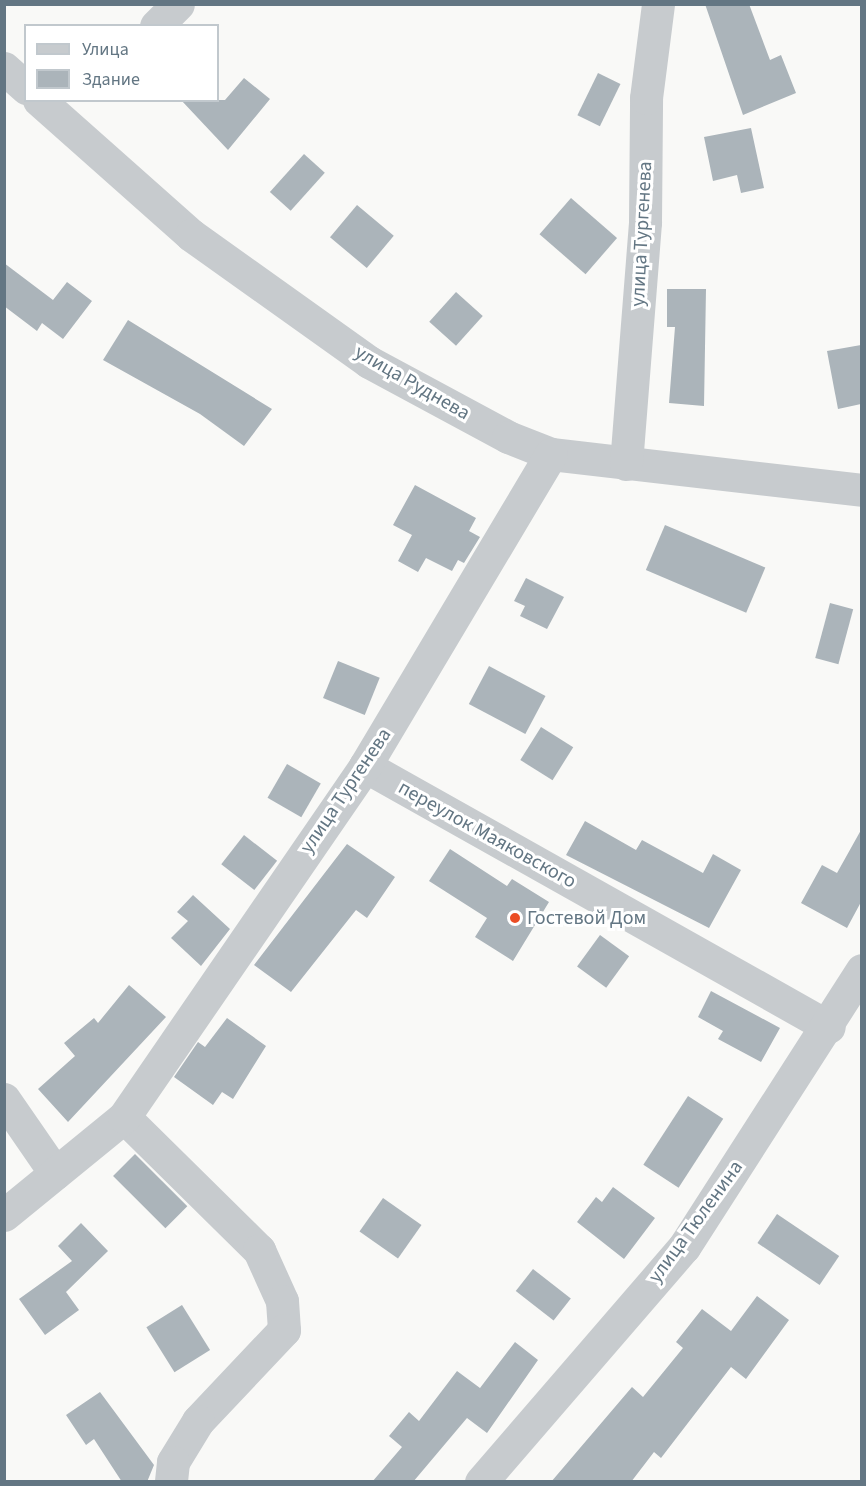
<!DOCTYPE html>
<html>
<head>
<meta charset="utf-8">
<style>
  body { margin:0 }
  #map { position:relative; width:866px; height:1486px; overflow:hidden; background:#f9f9f7; font-family:"Source Sans 3",sans-serif }
  div>[style] { position:absolute }
  .building>* { inset:0; background:#abb4ba; transform-origin:0 0 }
  .minor>* { height:33px; margin:-16.5px; padding:0 16.5px; transform-origin:16.5px; border-radius:16.5px; background:#c7cbce }
  .dots>* { width:16px; height:16px; translate:-50% -50%; box-sizing:border-box; border:3px solid #fff; border-radius:50% }
  span { translate:-50% -50%; white-space:nowrap; text-align:center; line-height:1.15; -webkit-text-stroke:6px #fff; paint-order:stroke }
  .street-label { font-size:20px; color:#637683 }
  .poi-label { font-size:20px; color:#637683 }
  .left { translate:0 -50%; text-align:left }
  .frame { position:absolute; inset:0; border:6px solid #637683; pointer-events:none }
  .legend { position:absolute; left:24px; top:24px; width:195px; height:78px; box-sizing:border-box; background:#fff; border:2px solid #c1c8cd; margin:0; padding:8px 10px; list-style:none; font-size:18px; color:#637683 }
  .legend li { display:flex; align-items:center; gap:12px; height:30px }
  .legend b { width:30px; border:2px solid #c1c8cd }
</style>
</head>
<body>
<div id="map">
  <div class="building">
    <div style="clip-path:polygon(705px 4px,749px 4px,770px 60px,781px 55px,796px 93px,743px 115px)"></div>
    <div style="left:598px;top:73px;width:25px;height:47px;rotate:26deg"></div>
    <div style="clip-path:polygon(244px 78px,270px 99px,228px 150px,181px 100px,225px 100px)"></div>
    <div style="clip-path:polygon(751px 128px,764px 188px,741px 193px,737px 175px,713px 181px,704px 137px)"></div>
    <div style="left:304px;top:154px;width:28px;height:51px;rotate:42deg"></div>
    <div style="left:571px;top:198px;width:61px;height:48px;rotate:41deg"></div>
    <div style="left:357px;top:205px;width:48px;height:42px;rotate:40deg"></div>
    <div style="clip-path:polygon(4px 263px,53px 300px,67px 282px,92px 301px,63px 339px,42px 323px,37px 331px,4px 306px)"></div>
    <div style="clip-path:polygon(667px 289px,706px 289px,704px 406px,669px 403px,675px 327px,667px 327px)"></div>
    <div style="left:456px;top:292px;width:36px;height:40px;rotate:42deg"></div>
    <div style="clip-path:polygon(128px 320px,272px 409px,244px 446px,200px 414px,103px 360px)"></div>
    <div style="clip-path:polygon(861px 345px,861px 404px,838px 409px,827px 351px)"></div>
    <div style="clip-path:polygon(415px 485px,476px 518px,469px 531px,480px 537px,464px 563px,458px 560px,452px 571px,426px 558px,418px 572px,398px 561px,412px 535px,393px 525px)"></div>
    <div style="left:665px;top:525px;width:109px;height:49px;rotate:23deg"></div>
    <div style="clip-path:polygon(526px 578px,564px 597px,547px 629px,520px 616px,525px 606px,514px 601px)"></div>
    <div style="left:830px;top:603px;width:24px;height:57px;rotate:15deg"></div>
    <div style="left:338px;top:661px;width:45px;height:40px;rotate:22deg"></div>
    <div style="left:489px;top:666px;width:64px;height:43px;rotate:28deg"></div>
    <div style="left:541px;top:727px;width:38px;height:39px;rotate:32deg"></div>
    <div style="left:287px;top:764px;width:39px;height:39px;rotate:30deg"></div>
    <div style="clip-path:polygon(585px 821px,636px 850px,642px 840px,703px 873px,713px 854px,741px 870px,709px 928px,566px 855px)"></div>
    <div style="clip-path:polygon(861px 830px,861px 902px,847px 928px,801px 903px,822px 865px,837px 873px)"></div>
    <div style="left:244px;top:835px;width:42px;height:37px;rotate:38deg"></div>
    <div style="clip-path:polygon(347px 844px,395px 877px,367px 918px,356px 910px,291px 992px,254px 965px)"></div>
    <div style="clip-path:polygon(450px 849px,507px 886px,512px 879px,549px 902px,513px 961px,475px 937px,487px 918px,429px 881px)"></div>
    <div style="clip-path:polygon(193px 895px,230px 929px,201px 966px,171px 938px,188px 921px,177px 912px)"></div>
    <div style="left:600px;top:935px;width:36px;height:39px;rotate:36deg"></div>
    <div style="clip-path:polygon(129px 985px,166px 1017px,68px 1122px,38px 1089px,75px 1056px,64px 1043px,94px 1018px,98px 1023px)"></div>
    <div style="clip-path:polygon(711px 991px,780px 1028px,761px 1062px,718px 1039px,723px 1031px,698px 1017px)"></div>
    <div style="clip-path:polygon(227px 1018px,266px 1046px,233px 1099px,222px 1092px,213px 1105px,174px 1077px,198px 1042px,205px 1047px)"></div>
    <div style="left:688px;top:1096px;width:42px;height:82px;rotate:33deg"></div>
    <div style="left:135px;top:1154px;width:74px;height:31px;rotate:45deg"></div>
    <div style="clip-path:polygon(613px 1187px,655px 1218px,624px 1259px,577px 1222px,596px 1197px,602px 1202px)"></div>
    <div style="left:383px;top:1198px;width:47px;height:41px;rotate:35deg"></div>
    <div style="left:777px;top:1214px;width:75px;height:35px;rotate:34deg"></div>
    <div style="clip-path:polygon(81px 1223px,108px 1251px,66px 1292px,79px 1310px,45px 1335px,19px 1299px,72px 1261px,58px 1246px)"></div>
    <div style="left:533px;top:1269px;width:48px;height:28px;rotate:38deg"></div>
    <div style="clip-path:polygon(757px 1296px,789px 1320px,746px 1379px,731px 1367px,661px 1458px,654px 1452px,631px 1482px,551px 1482px,632px 1387px,643px 1397px,683px 1348px,676px 1342px,702px 1309px,731px 1331px)"></div>
    <div style="left:182px;top:1305px;width:53px;height:42px;rotate:58deg"></div>
    <div style="clip-path:polygon(515px 1342px,538px 1360px,487px 1433px,467px 1418px,413px 1482px,372px 1482px,402px 1447px,389px 1436px,409px 1412px,419px 1421px,457px 1371px,480px 1388px)"></div>
    <div style="clip-path:polygon(100px 1392px,154px 1465px,147px 1482px,122px 1482px,94px 1439px,86px 1445px,66px 1415px)"></div>
  </div>
  <div class="minor">
    <div style="left:156px;top:26px;width:31px;rotate:-45deg"></div>
    <div style="left:4px;top:68px;width:30px;rotate:42deg"></div>
    <div style="left:39px;top:100px;width:203px;rotate:41.6deg"></div>
    <div style="left:191px;top:235px;width:219px;rotate:35.5deg"></div>
    <div style="left:369px;top:362px;width:158px;rotate:28.3deg"></div>
    <div style="left:508px;top:437px;width:46px;rotate:21.6deg"></div>
    <div style="left:551px;top:454px;width:313px;rotate:6.6deg"></div>
    <div style="left:626px;top:464px;width:243px;rotate:-85.5deg"></div>
    <div style="left:645px;top:222px;width:124px;rotate:-89.5deg"></div>
    <div style="left:646px;top:98px;width:95px;rotate:-82.7deg"></div>
    <div style="left:365px;top:766px;width:532px;rotate:29.36deg"></div>
    <div style="left:4px;top:1099px;width:90px;rotate:55.4deg"></div>
    <div style="left:124px;top:1117px;width:190px;rotate:44.6deg"></div>
    <div style="left:259px;top:1250px;width:56px;rotate:65.7deg"></div>
    <div style="left:282px;top:1301px;width:29px;rotate:86deg"></div>
    <div style="left:284px;top:1330px;width:125px;rotate:133.4deg"></div>
    <div style="left:198px;top:1421px;width:48px;rotate:121.4deg"></div>
    <div style="left:173px;top:1462px;width:20px;rotate:96deg"></div>
    <div style="left:4px;top:1215px;width:155px;rotate:-39.2deg"></div>
    <div style="left:124px;top:1117px;width:426px;rotate:-55.5deg"></div>
    <div style="left:365px;top:766px;width:363px;rotate:-59.2deg"></div>
    <div style="left:481px;top:1482px;width:311px;rotate:-49.2deg"></div>
    <div style="left:684px;top:1247px;width:329px;rotate:-57.3deg"></div>
  </div>
  <div class="dots">
    <div style="left:515px;top:918px;background:#eb4d25"></div>
  </div>
  <div class="street-label">
    <span style="left:642px;top:234px;rotate:-87deg">улица Тургенева</span>
    <span style="left:412px;top:383px;rotate:30deg">улица Руднева</span>
    <span style="left:346px;top:791px;rotate:-56deg">улица Тургенева</span>
    <span style="left:487px;top:835px;rotate:29deg">переулок Маяковского</span>
    <span style="left:696px;top:1222px;rotate:-54deg">улица Тюленина</span>
  </div>
  <div class="poi-label">
    <span class="left" style="left:527px;top:918px">Гостевой Дом</span>
  </div>
  <div class="frame"></div>
  <ul class="legend">
  <li><b style="height:8px;background:#c7cbce"></b>Улица</li>
  <li><b style="height:16px;background:#abb4ba"></b>Здание</li>
  </ul>
</div>
</body>
</html>
